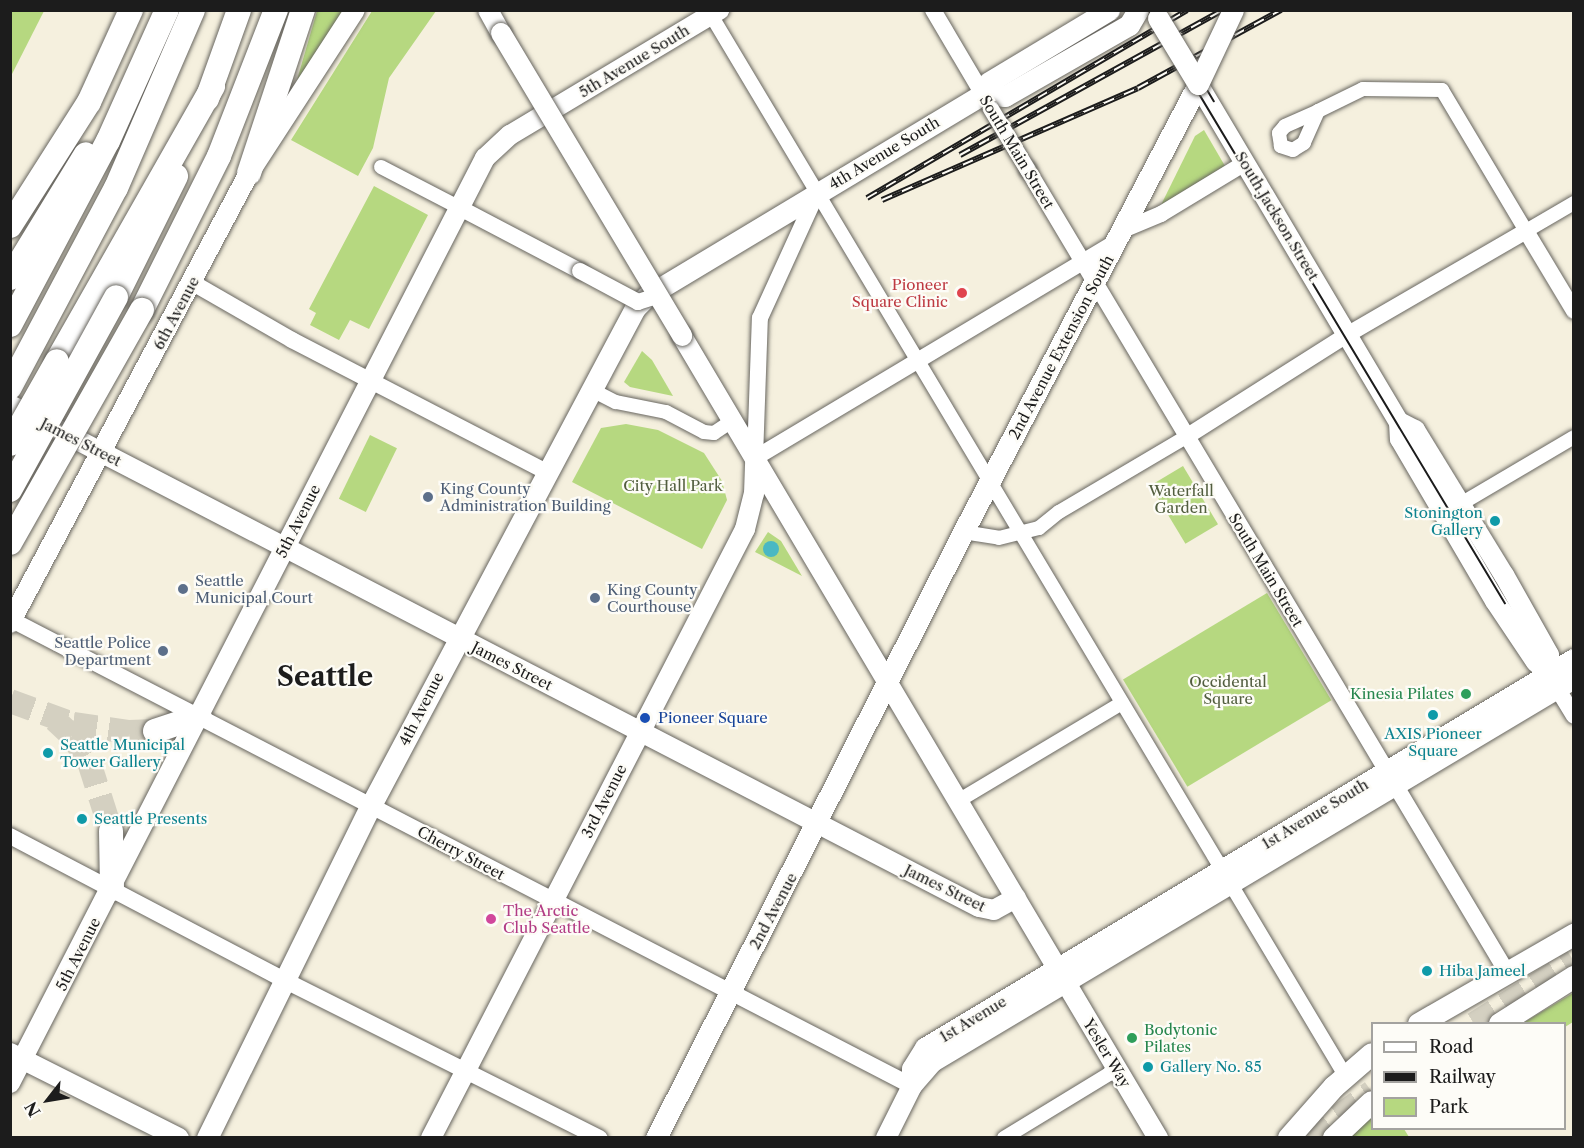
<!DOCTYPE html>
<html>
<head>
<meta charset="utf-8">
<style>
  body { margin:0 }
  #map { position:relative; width:1584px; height:1148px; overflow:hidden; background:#f5f0de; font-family:"Libre Caslon Text",serif }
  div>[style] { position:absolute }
  .green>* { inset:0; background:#b6d880; transform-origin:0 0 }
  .water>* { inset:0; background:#4ab8c3 }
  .round { border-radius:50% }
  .motorway-tunnel>* { height:24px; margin-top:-12px; transform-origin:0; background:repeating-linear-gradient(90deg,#d4d0c1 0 24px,transparent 0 36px) }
  .roads { filter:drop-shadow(0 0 2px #686660) drop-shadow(0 0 2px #686660) }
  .minor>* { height:14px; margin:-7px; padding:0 7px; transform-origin:7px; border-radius:7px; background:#fff }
  .tertiary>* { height:16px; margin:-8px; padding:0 8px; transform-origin:8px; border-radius:8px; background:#fff }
  .secondary>* { height:20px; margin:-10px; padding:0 10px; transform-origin:10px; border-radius:10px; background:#fff }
  .primary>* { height:21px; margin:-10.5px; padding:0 10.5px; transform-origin:10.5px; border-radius:10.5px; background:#fff }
  .trunk>* { height:22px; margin:-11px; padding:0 11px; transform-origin:11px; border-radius:11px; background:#fff }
  .motorway>* { height:24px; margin:-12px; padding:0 12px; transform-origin:12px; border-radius:12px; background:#fff }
  .tram>* { height:1.5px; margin:-0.75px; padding:0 0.75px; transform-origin:0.75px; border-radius:0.75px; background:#1c1c1c }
  .rail>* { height:6px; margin-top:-3px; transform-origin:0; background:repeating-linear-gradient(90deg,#fdfcf7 0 11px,#1c1c1c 0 22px); box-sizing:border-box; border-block:2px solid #1c1c1c }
  .bridges { filter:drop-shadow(0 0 2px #686660) drop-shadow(0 0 2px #686660) }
  .tertiary-bridge>* { height:16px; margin:-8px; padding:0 8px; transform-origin:8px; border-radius:8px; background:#fff }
  .secondary-bridge>* { height:20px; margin:-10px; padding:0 10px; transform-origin:10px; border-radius:10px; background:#fff }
  .primary-bridge>* { height:21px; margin:-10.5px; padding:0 10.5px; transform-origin:10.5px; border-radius:10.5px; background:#fff }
  .motorway-bridge>* { height:24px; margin:-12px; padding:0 12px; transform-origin:12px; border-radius:12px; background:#fff }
  .dots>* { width:16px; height:16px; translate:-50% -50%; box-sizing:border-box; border:3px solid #fdfcf7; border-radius:50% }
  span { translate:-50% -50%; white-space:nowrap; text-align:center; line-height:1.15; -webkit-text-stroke:4.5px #fdfcf7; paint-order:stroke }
  .street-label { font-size:15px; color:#1c1c1c }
  .health-label { font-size:15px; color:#be3a42 }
  .right { translate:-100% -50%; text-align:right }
  .park-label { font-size:15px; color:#525e3f }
  .service-label { font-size:15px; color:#4e5e75 }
  .left { translate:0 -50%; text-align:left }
  .culture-label { font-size:15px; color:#0d838f }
  .leisure-label { font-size:15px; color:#27864d }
  .transit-label { font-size:15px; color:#164399 }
  .hotel-label { font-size:15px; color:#b23c85 }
  .town-label { font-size:27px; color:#1c1c1c; font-weight:700 }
  .frame { position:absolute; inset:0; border:12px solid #1c1c1c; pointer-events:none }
  .legend { position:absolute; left:1371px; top:1022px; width:195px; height:108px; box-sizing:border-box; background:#fdfcf7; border:2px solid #a3a29f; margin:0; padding:8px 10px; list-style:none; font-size:18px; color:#1c1c1c }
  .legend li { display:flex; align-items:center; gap:12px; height:30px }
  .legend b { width:30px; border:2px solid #a3a29f }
  .north { position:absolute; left:18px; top:1070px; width:60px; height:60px; -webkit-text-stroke:4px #fdfcf7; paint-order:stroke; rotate:239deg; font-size:16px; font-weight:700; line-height:24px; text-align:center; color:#1c1c1c }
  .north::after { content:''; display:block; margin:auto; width:21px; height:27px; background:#1c1c1c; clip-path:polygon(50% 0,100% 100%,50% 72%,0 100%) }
</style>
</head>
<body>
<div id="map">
  <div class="green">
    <div style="clip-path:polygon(11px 10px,44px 11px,11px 76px,10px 11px)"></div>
    <div style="clip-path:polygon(317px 11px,348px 11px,297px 80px)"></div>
    <div style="clip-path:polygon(372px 11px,436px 11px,389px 78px,373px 148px,358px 176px,291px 140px)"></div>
    <div style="clip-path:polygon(1204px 130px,1225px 166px,1161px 205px,1195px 136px)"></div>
    <div style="clip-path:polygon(374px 186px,428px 215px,369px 329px,350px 320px,339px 340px,310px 325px,316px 313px,309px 309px)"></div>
    <div style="clip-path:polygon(642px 351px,652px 360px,673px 396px,630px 387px,624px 382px)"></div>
    <div style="clip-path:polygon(626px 424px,658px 430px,704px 453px,722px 481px,727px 500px,702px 549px,572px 482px,601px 428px)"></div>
    <div style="left:370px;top:435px;width:30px;height:71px;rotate:26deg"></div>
    <div style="left:1183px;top:466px;width:68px;height:38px;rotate:59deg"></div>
    <div style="clip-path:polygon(768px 532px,781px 541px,802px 576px,755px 552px)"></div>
    <div style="left:1267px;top:593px;width:125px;height:168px;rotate:59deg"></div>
    <div style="clip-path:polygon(1573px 993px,1573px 1022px,1565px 1027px,1564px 1024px,1523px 1023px)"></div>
    <div style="clip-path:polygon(1372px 1117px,1372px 1128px,1404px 1129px,1409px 1137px,1348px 1138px)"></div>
  </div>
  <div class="water">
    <div class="round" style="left:763px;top:541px;width:16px;height:16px"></div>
  </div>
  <div class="motorway-tunnel">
    <div style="left:10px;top:701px;width:67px;rotate:20.1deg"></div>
    <div style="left:73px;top:724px;width:57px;rotate:8.1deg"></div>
    <div style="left:129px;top:732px;width:26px;rotate:-2deg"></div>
    <div style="left:55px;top:720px;width:23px;rotate:43deg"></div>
    <div style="left:72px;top:736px;width:31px;rotate:57deg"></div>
    <div style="left:89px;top:762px;width:72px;rotate:72.3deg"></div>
    <div style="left:1474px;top:1024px;width:118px;rotate:-32.2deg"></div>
    <div style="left:1309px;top:1138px;width:78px;rotate:-36.1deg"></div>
  </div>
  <div class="roads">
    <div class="minor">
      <div style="left:708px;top:10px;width:1243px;rotate:59.12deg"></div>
      <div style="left:1318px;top:111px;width:50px;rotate:-26.1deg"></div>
      <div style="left:1363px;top:89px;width:79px;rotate:0.7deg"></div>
      <div style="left:1442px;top:90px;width:164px;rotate:59.2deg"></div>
      <div style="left:1526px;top:231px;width:56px;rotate:-30.3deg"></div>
      <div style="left:1318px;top:111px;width:35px;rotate:114deg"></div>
      <div style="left:1304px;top:143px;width:13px;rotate:148deg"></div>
      <div style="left:1293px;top:150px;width:13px;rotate:-162deg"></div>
      <div style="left:1281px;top:146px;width:13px;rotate:-99deg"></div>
      <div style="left:1279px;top:133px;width:9px;rotate:-49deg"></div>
      <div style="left:1285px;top:126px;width:36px;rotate:-24deg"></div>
      <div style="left:381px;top:167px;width:89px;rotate:27.4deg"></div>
      <div style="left:590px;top:389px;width:29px;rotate:27deg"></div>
      <div style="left:616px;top:402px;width:51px;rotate:11.3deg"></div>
      <div style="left:666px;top:412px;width:43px;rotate:27.8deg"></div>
      <div style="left:704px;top:432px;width:10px;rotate:6deg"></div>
      <div style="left:714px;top:433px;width:22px;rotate:-34deg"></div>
      <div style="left:1454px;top:508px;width:139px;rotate:-30.6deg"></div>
      <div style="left:963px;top:532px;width:36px;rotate:9deg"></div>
      <div style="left:999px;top:538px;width:41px;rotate:-14deg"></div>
      <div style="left:1039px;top:528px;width:26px;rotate:-39deg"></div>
      <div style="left:1059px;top:512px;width:147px;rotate:-30.6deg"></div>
      <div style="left:958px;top:801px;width:191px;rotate:-30.9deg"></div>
      <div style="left:1004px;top:1138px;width:123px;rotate:-31.4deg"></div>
      <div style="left:1109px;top:1074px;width:10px;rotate:-53deg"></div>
    </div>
    <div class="tertiary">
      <div style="left:933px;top:10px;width:108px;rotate:59.4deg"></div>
      <div style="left:1028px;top:170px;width:936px;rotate:59.16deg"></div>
      <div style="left:460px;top:208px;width:136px;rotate:27.7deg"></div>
      <div style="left:1123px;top:230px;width:41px;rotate:-22.8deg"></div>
      <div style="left:1161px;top:214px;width:98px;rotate:-31.3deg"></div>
      <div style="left:193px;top:283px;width:114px;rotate:29.9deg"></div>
      <div style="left:292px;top:340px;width:287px;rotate:27.4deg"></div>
      <div style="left:1186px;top:437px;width:188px;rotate:-32.4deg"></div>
      <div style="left:1345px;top:336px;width:209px;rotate:-30.1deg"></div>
      <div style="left:1526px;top:231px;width:93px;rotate:59deg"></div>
      <div style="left:755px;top:458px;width:421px;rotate:-30.9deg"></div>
      <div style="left:755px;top:458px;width:140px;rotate:-88deg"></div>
      <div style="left:760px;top:318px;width:137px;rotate:-65.5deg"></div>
      <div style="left:10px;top:619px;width:1016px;rotate:27.37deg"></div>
      <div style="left:1551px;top:678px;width:44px;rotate:58.8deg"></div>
      <div style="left:10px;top:836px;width:310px;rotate:27.7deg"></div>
      <div style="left:284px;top:980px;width:353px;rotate:26.6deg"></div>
    </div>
    <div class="secondary">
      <div style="left:488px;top:10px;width:26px;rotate:61deg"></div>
      <div style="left:1198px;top:84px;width:393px;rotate:59.3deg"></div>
      <div style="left:1399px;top:422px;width:17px;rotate:87deg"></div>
      <div style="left:1400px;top:439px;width:188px;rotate:59.6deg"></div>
      <div style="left:1495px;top:601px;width:73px;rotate:56.1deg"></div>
      <div style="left:1536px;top:662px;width:18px;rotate:43deg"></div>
      <div style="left:682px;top:336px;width:933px;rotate:59.31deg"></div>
      <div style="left:10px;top:405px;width:1091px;rotate:27.39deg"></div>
      <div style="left:979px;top:907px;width:15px;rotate:11deg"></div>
      <div style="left:994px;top:910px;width:25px;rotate:-29deg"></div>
      <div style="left:1399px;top:422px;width:18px;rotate:27deg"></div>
      <div style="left:1415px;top:430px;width:170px;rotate:58.5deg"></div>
      <div style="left:1504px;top:575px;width:92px;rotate:60.6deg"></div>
      <div style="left:1549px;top:655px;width:19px;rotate:90deg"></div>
      <div style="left:10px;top:623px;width:510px;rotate:-62.03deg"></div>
      <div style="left:249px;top:173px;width:194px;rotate:-57deg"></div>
      <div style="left:10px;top:1053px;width:189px;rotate:26.7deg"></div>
      <div style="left:10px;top:1083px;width:1040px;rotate:-62.82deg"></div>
      <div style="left:485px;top:158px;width:34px;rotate:-43deg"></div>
      <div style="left:510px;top:135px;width:244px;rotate:-30.9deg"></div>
      <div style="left:912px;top:1086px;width:17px;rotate:-90deg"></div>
      <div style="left:912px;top:1069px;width:25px;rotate:-58deg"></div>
      <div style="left:925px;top:1048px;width:757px;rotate:-30.94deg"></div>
      <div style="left:431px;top:1138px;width:685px;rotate:-62.72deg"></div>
      <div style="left:745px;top:529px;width:36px;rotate:-76deg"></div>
      <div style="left:754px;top:494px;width:36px;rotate:-88deg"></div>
      <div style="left:886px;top:1138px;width:58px;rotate:-63.4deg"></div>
      <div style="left:912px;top:1086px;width:32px;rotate:-49deg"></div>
      <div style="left:933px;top:1062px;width:747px;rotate:-30.86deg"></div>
    </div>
    <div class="primary">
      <div style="left:983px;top:94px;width:22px;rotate:5deg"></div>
      <div style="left:1005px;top:96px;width:143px;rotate:-29.8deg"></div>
      <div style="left:1129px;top:25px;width:17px;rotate:-59deg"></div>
      <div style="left:207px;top:1138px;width:371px;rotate:-63.8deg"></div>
      <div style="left:371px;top:805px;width:563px;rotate:-62.02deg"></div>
      <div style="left:635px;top:308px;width:17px;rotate:-45deg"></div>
      <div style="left:647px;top:296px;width:392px;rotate:-31deg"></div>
      <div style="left:983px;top:94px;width:13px;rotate:-63deg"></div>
      <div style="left:989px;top:82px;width:140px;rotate:-31deg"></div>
      <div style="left:656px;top:1138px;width:679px;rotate:-63.13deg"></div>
      <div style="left:963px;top:532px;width:506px;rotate:-62.32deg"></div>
    </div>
    <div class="trunk">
      <div style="left:1419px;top:1024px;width:179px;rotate:-29.9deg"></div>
      <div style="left:1500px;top:1024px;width:88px;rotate:-32.4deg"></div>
      <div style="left:1289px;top:1138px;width:68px;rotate:-48.6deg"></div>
      <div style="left:1334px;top:1087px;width:50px;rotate:-41deg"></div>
      <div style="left:1334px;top:1138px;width:52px;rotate:-43.5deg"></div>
    </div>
    <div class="motorway">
      <div style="left:207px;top:99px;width:95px;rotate:-70.2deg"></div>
      <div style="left:249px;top:173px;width:172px;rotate:-71.7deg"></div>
      <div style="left:10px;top:226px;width:147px;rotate:-57.5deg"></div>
      <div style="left:89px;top:102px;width:101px;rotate:-65.5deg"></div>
      <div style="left:10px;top:278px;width:145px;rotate:-58.5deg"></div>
      <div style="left:116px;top:297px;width:135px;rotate:-63.6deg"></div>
      <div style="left:142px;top:310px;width:172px;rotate:-63.4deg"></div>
      <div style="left:219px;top:156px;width:157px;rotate:-68.7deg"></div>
      <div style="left:10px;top:325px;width:208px;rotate:-62deg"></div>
      <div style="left:108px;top:141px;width:144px;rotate:-65.8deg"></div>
      <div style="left:57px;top:361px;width:316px;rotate:-60.4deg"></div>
      <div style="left:10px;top:387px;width:225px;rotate:-62deg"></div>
      <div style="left:116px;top:188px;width:194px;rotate:-66.6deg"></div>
      <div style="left:155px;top:731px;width:47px;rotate:-18.4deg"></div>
      <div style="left:111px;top:831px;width:58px;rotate:89deg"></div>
    </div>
  </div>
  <div class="tram">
    <div style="left:1149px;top:10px;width:692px;rotate:59.02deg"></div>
    <div style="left:1160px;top:10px;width:106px;rotate:59.3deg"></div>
  </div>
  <div class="rail">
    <div style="left:960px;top:155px;width:300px;rotate:-28.9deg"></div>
    <div style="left:867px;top:198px;width:371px;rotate:-30.4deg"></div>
    <div style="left:882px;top:200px;width:279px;rotate:-23.6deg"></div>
    <div style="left:1138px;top:88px;width:163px;rotate:-28.6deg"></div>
  </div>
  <div class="bridges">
    <div class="tertiary-bridge">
      <div style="left:991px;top:109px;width:71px;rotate:58.8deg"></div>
      <div style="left:580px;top:271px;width:66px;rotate:28.1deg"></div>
      <div style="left:638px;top:302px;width:20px;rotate:-18deg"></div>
    </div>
    <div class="secondary-bridge">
      <div style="left:501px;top:33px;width:353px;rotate:59.1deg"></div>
    </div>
    <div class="primary-bridge">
      <div style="left:1158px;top:18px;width:77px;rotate:58.8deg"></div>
      <div style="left:1198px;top:84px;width:82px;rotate:-64.7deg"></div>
    </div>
    <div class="motorway-bridge">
      <div style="left:10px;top:444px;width:95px;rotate:-60.5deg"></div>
      <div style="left:10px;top:490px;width:220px;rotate:-61.2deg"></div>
      <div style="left:10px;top:543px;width:268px;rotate:-60.5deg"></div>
    </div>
  </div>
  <div class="dots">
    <div style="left:962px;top:293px;background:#e0444e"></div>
    <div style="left:428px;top:497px;background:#5c6f8a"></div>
    <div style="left:1495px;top:521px;background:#0f9aa8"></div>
    <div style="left:183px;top:589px;background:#5c6f8a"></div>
    <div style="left:595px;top:598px;background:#5c6f8a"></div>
    <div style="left:163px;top:651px;background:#5c6f8a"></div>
    <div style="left:1466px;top:694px;background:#2e9e5b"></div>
    <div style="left:1433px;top:715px;background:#0f9aa8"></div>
    <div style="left:645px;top:718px;background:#1a4fb4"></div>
    <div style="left:48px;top:753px;background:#0f9aa8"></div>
    <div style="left:82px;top:819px;background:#0f9aa8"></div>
    <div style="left:491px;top:919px;background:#d1479c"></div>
    <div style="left:1427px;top:971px;background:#0f9aa8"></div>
    <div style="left:1132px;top:1038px;background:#2e9e5b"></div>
    <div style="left:1148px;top:1067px;background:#0f9aa8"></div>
  </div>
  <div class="street-label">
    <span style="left:634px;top:61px;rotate:-31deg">5th Avenue South</span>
    <span style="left:1017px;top:152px;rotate:59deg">South Main Street</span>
    <span style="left:884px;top:153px;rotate:-31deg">4th Avenue South</span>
    <span style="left:1277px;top:216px;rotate:59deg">South Jackson Street</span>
    <span style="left:176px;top:313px;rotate:-62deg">6th Avenue</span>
    <span style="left:1061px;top:347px;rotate:-62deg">2nd Avenue Extension South</span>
    <span style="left:81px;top:442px;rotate:27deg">James Street</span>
    <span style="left:298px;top:521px;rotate:-63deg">5th Avenue</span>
    <span style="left:1266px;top:570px;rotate:59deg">South Main Street</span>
    <span style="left:512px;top:666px;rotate:27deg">James Street</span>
    <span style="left:421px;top:709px;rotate:-63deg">4th Avenue</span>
    <span style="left:604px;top:801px;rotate:-63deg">3rd Avenue</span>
    <span style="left:1315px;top:814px;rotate:-31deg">1st Avenue South</span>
    <span style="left:461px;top:853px;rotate:28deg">Cherry Street</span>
    <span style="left:945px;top:888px;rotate:26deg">James Street</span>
    <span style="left:773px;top:911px;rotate:-62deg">2nd Avenue</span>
    <span style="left:78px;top:954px;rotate:-63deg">5th Avenue</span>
    <span style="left:973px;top:1019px;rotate:-31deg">1st Avenue</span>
    <span style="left:1107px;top:1053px;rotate:59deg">Yesler Way</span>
  </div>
  <div class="health-label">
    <span class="right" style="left:948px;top:293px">Pioneer<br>Square Clinic</span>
  </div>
  <div class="park-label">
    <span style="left:673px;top:486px">City Hall Park</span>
    <span style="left:1181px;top:499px">Waterfall<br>Garden</span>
    <span style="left:1228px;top:690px">Occidental<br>Square</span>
  </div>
  <div class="service-label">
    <span class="left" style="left:440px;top:497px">King County<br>Administration Building</span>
    <span class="left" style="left:195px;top:589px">Seattle<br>Municipal Court</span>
    <span class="left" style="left:607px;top:598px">King County<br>Courthouse</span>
    <span class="right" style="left:151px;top:651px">Seattle Police<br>Department</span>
  </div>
  <div class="culture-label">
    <span class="right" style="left:1483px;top:521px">Stonington<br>Gallery</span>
    <span style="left:1433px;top:742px">AXIS Pioneer<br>Square</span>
    <span class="left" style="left:60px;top:753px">Seattle Municipal<br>Tower Gallery</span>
    <span class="left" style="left:94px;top:819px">Seattle Presents</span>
    <span class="left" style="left:1439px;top:971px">Hiba Jameel</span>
    <span class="left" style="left:1160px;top:1067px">Gallery No. 85</span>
  </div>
  <div class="leisure-label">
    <span class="right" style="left:1454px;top:694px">Kinesia Pilates</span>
    <span class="left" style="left:1144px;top:1038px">Bodytonic<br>Pilates</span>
  </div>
  <div class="transit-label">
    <span class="left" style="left:658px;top:718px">Pioneer Square</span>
  </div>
  <div class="hotel-label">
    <span class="left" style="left:503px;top:919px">The Arctic<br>Club Seattle</span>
  </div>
  <div class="town-label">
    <span style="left:325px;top:677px">Seattle</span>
  </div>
  <div class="frame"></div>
  <ul class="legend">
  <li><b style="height:8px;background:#fff"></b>Road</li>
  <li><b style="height:8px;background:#1c1c1c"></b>Railway</li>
  <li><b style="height:16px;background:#b6d880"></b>Park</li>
  </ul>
  <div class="north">N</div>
</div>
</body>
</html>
